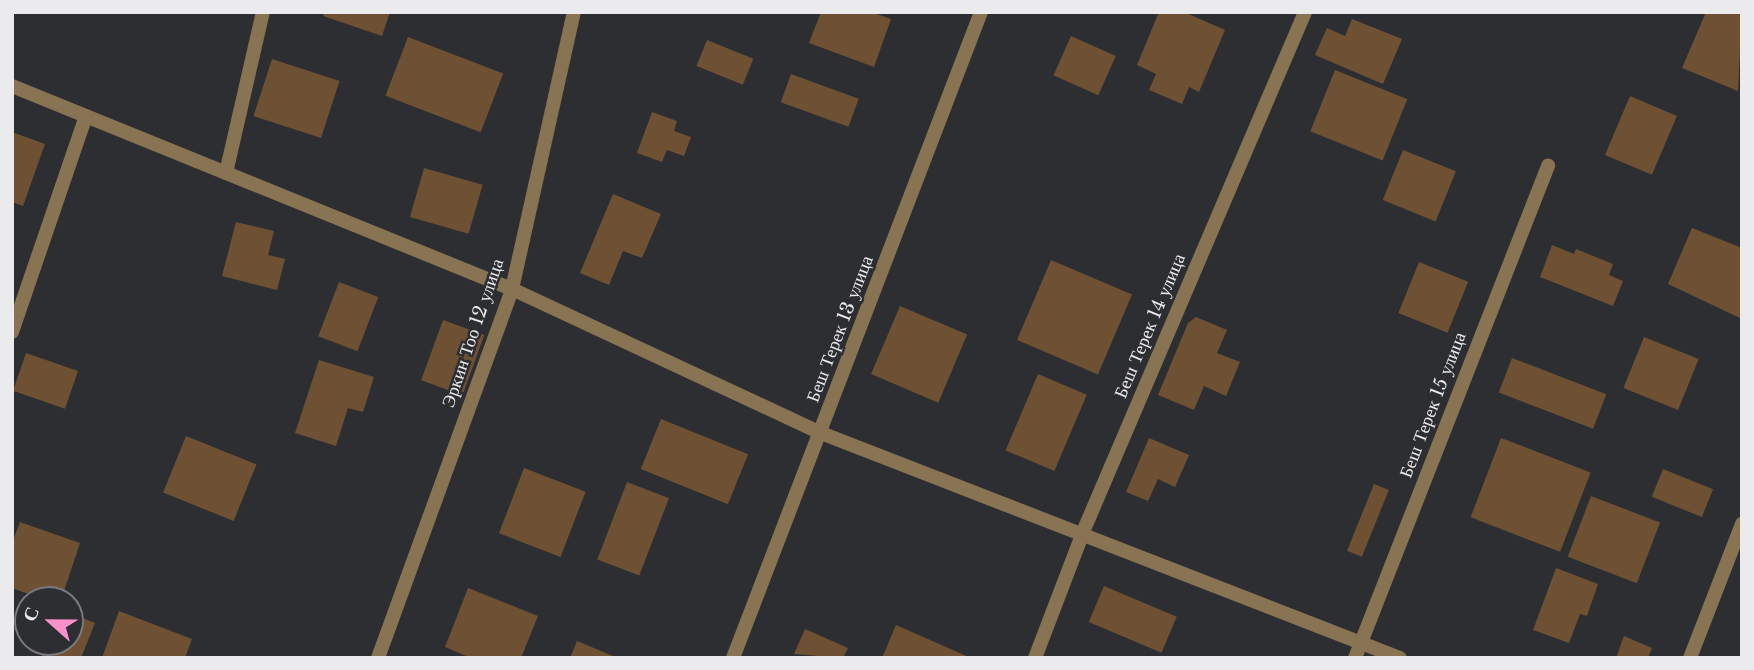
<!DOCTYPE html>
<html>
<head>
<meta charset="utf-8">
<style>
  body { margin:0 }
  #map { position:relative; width:1754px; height:670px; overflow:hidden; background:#2d2e32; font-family:"Libre Baskerville",serif }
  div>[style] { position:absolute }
  .building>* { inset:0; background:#6e5033; transform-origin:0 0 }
  .street>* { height:14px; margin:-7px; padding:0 7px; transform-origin:7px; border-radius:7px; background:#887352 }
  span { translate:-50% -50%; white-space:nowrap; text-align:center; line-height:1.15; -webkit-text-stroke:5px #2d2e32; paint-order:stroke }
  .street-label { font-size:18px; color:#ebebee }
  .frame { position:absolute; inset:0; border:14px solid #ebebee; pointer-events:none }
  .north { position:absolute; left:14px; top:586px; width:70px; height:70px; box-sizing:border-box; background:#2d2e32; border:2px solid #797a7d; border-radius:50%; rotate:291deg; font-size:19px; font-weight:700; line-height:28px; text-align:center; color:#ebebee }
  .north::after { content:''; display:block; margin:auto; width:24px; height:32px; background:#f890cc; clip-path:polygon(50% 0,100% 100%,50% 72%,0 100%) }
</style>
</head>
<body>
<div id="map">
  <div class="building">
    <div style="clip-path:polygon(325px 12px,390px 12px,382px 36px,323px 16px)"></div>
    <div style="clip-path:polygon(821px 12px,871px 12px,891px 19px,874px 67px,809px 43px)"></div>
    <div style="clip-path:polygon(1159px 12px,1184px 12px,1225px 30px,1199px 92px,1189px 87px,1182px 104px,1149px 90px,1156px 74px,1137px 65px)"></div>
    <div style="clip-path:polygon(1706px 12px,1742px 12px,1738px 91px,1682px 68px)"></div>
    <div style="clip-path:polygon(1352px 19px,1402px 39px,1383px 84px,1315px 55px,1327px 28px,1345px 36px)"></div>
    <div style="left:1071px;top:36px;width:49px;height:43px;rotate:24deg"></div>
    <div style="left:408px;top:37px;width:102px;height:63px;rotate:21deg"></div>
    <div style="left:707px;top:40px;width:50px;height:28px;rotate:22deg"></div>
    <div style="left:272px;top:59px;width:71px;height:60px;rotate:18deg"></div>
    <div style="left:1335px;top:70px;width:78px;height:66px;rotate:22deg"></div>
    <div style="left:791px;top:74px;width:72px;height:30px;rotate:20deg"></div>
    <div style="left:1630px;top:96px;width:51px;height:64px;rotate:23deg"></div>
    <div style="clip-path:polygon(652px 112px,677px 121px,674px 131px,691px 137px,684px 156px,667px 150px,662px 162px,637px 153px)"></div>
    <div style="clip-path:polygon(12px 132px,45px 144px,23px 206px,12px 202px)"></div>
    <div style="left:1403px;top:150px;width:57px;height:54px;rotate:22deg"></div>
    <div style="left:424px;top:168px;width:61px;height:51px;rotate:16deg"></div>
    <div style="clip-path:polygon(613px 194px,661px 214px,642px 258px,623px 251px,609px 285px,580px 273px)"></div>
    <div style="clip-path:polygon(236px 222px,274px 231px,268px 255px,285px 259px,277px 290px,222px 276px)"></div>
    <div style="clip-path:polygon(1692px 228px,1742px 248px,1742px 319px,1668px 284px)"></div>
    <div style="clip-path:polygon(1552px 245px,1574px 254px,1576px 249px,1613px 264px,1609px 275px,1623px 281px,1613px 306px,1540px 277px)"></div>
    <div style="left:1051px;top:260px;width:88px;height:87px;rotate:23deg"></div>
    <div style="left:1419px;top:262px;width:53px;height:55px;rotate:22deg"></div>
    <div style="left:339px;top:282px;width:42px;height:58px;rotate:21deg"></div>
    <div style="left:900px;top:306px;width:73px;height:74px;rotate:23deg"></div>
    <div style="clip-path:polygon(1196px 317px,1227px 330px,1217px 353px,1240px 362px,1226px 396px,1204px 386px,1194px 410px,1158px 395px,1188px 323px)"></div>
    <div style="left:443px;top:320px;width:44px;height:64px;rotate:20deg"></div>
    <div style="left:1644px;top:337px;width:59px;height:55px;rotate:22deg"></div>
    <div style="left:26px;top:353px;width:55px;height:40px;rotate:19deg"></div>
    <div style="left:1512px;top:358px;width:101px;height:37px;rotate:21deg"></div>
    <div style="clip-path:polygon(319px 360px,374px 377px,363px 412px,348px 408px,336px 446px,295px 433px)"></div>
    <div style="left:1038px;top:374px;width:53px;height:83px;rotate:23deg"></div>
    <div style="left:661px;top:419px;width:94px;height:54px;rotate:22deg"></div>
    <div style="left:186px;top:436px;width:76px;height:61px;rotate:22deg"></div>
    <div style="clip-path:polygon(1149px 438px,1189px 455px,1175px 487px,1158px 479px,1148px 501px,1126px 492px)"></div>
    <div style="left:1501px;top:438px;width:96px;height:85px;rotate:21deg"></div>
    <div style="left:524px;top:468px;width:66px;height:70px;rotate:21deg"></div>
    <div style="left:1663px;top:469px;width:54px;height:30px;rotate:22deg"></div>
    <div style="left:627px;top:482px;width:45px;height:83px;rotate:21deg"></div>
    <div style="left:1374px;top:484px;width:16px;height:72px;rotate:22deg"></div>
    <div style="left:1591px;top:496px;width:74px;height:65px;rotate:21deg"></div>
    <div style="clip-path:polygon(20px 522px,80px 543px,61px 600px,45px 600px,12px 588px,12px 543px)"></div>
    <div style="clip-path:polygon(1556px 568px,1598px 584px,1587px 616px,1580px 614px,1569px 643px,1533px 630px)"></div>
    <div style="left:1104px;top:586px;width:79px;height:39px;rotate:23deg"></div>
    <div style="clip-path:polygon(468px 588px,538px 616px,521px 658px,471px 658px,445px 647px)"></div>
    <div style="clip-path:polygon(119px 611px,192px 639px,185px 658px,102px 658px)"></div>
    <div style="clip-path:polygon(70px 613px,95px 623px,81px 658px,41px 658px,47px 642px,70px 642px)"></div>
    <div style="clip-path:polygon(896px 625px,971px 658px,882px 658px)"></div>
    <div style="clip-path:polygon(805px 629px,848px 648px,843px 658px,794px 654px)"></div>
    <div style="clip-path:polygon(1624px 636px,1652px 648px,1648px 658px,1616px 658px)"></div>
    <div style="clip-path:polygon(577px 641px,618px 658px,570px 658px)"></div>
  </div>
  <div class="street">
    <div style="left:12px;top:86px;width:540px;rotate:22.1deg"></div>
    <div style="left:512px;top:289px;width:341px;rotate:25deg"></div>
    <div style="left:821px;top:433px;width:621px;rotate:21.24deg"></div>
    <div style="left:226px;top:173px;width:165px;rotate:-77.1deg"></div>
    <div style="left:12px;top:332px;width:228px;rotate:-71.1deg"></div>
    <div style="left:378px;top:658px;width:393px;rotate:-70deg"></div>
    <div style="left:512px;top:289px;width:284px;rotate:-77.4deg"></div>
    <div style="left:733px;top:658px;width:692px;rotate:-69deg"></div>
    <div style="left:1035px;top:658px;width:135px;rotate:-69.1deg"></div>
    <div style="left:1083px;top:532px;width:565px;rotate:-66.88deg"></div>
    <div style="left:1355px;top:658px;width:529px;rotate:-68.58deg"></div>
    <div style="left:1690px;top:658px;width:144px;rotate:-68.8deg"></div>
  </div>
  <div class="street-label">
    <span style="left:1150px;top:326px;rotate:-67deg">Беш Терек 14 улица</span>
    <span style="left:840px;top:329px;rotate:-69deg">Беш Терек 13 улица</span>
    <span style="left:473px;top:333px;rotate:-71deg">Эркин Тоо 12 улица</span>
    <span style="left:1433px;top:405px;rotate:-69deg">Беш Терек 15 улица</span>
  </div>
  <div class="frame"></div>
  <div class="north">С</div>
</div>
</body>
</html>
